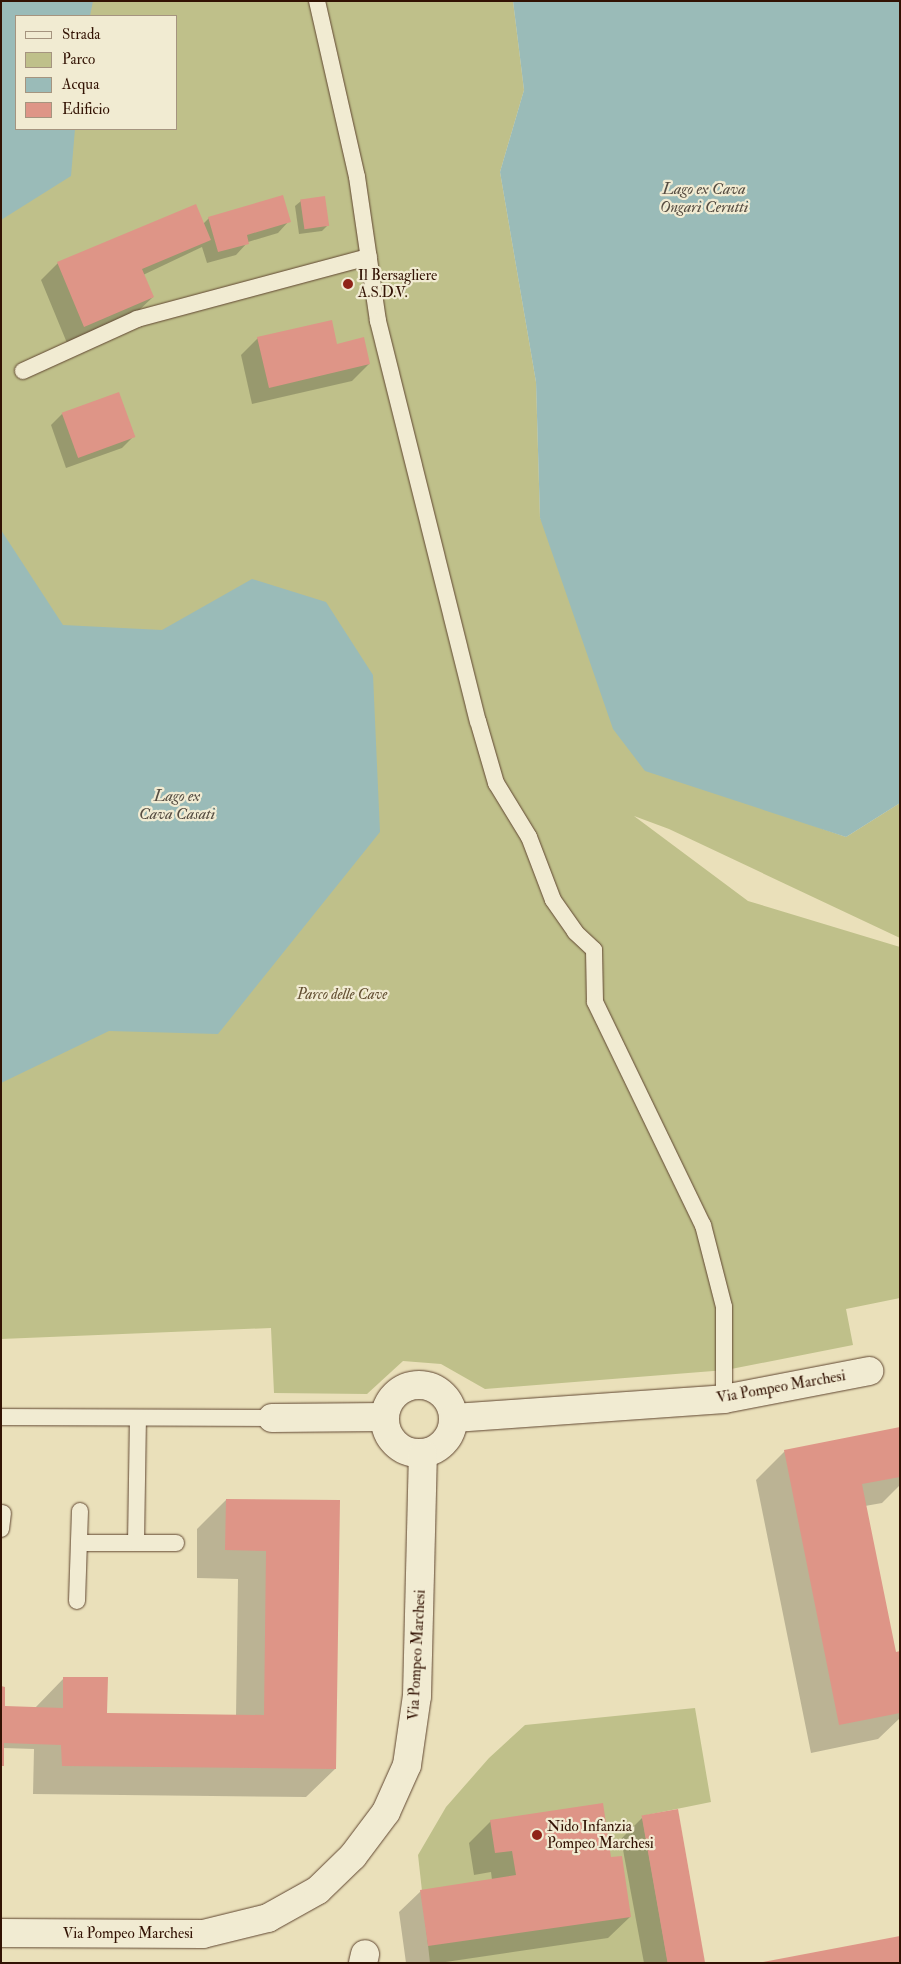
<!DOCTYPE html>
<html>
<head>
<meta charset="utf-8">
<style>
  body { margin:0 }
  #map { position:relative; width:901px; height:1964px; overflow:hidden; background:#eae0ba; font-family:"IM FELL Double Pica",serif }
  div>[style] { position:absolute }
  .green>* { inset:0; background:#bfc08a }
  .water>* { inset:0; background:#9abbb8 }
  .shadow>* { inset:0; background:#0003 }
  .building>* { inset:0; background:#de9587; transform-origin:0 0 }
  .roads { filter:drop-shadow(0 0 1px #604631) drop-shadow(0 0 1px #604631) }
  .service>* { height:16px; margin:-8px; padding:0 8px; transform-origin:8px; border-radius:8px; background:#f1ebd2 }
  .minor>* { height:28px; margin:-14px; padding:0 14px; transform-origin:14px; border-radius:14px; background:#f1ebd2 }
  .minor>.ring { margin:-14px; padding:0; box-sizing:content-box; background:none; border:28px solid #f1ebd2; border-radius:50% }
  .dots>* { width:14px; height:14px; translate:-50% -50%; box-sizing:border-box; border:2px solid #f1ebd2; border-radius:50% }
  span { translate:-50% -50%; white-space:nowrap; text-align:center; line-height:1.15; -webkit-text-stroke:4.5px #f1ebd2; paint-order:stroke }
  .poi-label { font-size:15px; color:#321203 }
  .left { translate:0 -50%; text-align:left }
  .park-label { font-size:15px; color:#634f32; font-style:italic }
  .street-label { font-size:15px; color:#321203 }
  .water-label { font-size:16px; color:#564d42; font-style:italic }
  .frame { position:absolute; inset:0; border:2px solid #321203; pointer-events:none }
  .legend { position:absolute; left:15px; top:15px; width:162px; height:115px; box-sizing:border-box; background:#f1ebd2; border:1px solid #a5947f; margin:0; padding:6px 9px; list-style:none; font-size:15px; color:#321203 }
  .legend li { display:flex; align-items:center; gap:10px; height:25px }
  .legend b { width:25px; border:1px solid #a5947f }
</style>
</head>
<body>
<div id="map">
  <div class="green">
    <div style="clip-path:polygon(evenodd,1px 1px,513px 1px,524px 90px,500px 172px,536px 382px,540px 518px,777px 813px,846px 837px,900px 803px,900px 938px,669px 829px,634px 816px,748px 901px,900px 947px,900px 1298px,846px 1309px,853px 1345px,726px 1370px,485px 1389px,441px 1364px,403px 1361px,367px 1394px,274px 1393px,271px 1328px,1px 1339px,1px 1px,16px 16px,176px 16px,176px 129px,16px 129px,16px 16px)"></div>
    <div style="clip-path:polygon(695px 1708px,711px 1802px,642px 1816px,668px 1963px,430px 1963px,418px 1855px,446px 1807px,489px 1758px,525px 1725px)"></div>
  </div>
  <div class="water">
    <div style="clip-path:polygon(1px 1px,93px 1px,90px 16px,16px 16px,16px 129px,75px 129px,71px 176px,1px 220px)"></div>
    <div style="clip-path:polygon(513px 1px,900px 1px,900px 803px,846px 837px,645px 771px,613px 729px,540px 518px,536px 382px,500px 172px,524px 90px)"></div>
    <div style="clip-path:polygon(1px 530px,63px 625px,162px 630px,252px 579px,326px 602px,373px 675px,380px 832px,218px 1034px,109px 1031px,1px 1083px)"></div>
  </div>
  <div class="shadow">
    <div style="clip-path:polygon(301px 201px,328px 225px,322px 231px,299px 234px,295px 206px)"></div>
    <div style="clip-path:polygon(209px 218px,289px 221px,278px 233px,248px 242px,236px 255px,207px 263px,202px 247px,143px 275px,153px 297px,135px 314px,67px 343px,41px 280px,58px 263px,203px 224px)"></div>
    <div style="clip-path:polygon(258px 338px,336px 345px,369px 364px,352px 381px,252px 404px,241px 355px)"></div>
    <div style="clip-path:polygon(62px 414px,134px 436px,122px 448px,66px 468px,51px 425px)"></div>
    <div style="clip-path:polygon(900px 1428px,900px 1485px,882px 1503px,865px 1506px,895px 1654px,900px 1653px,900px 1718px,878px 1739px,811px 1753px,756px 1480px,785px 1451px)"></div>
    <div style="clip-path:polygon(226px 1500px,339px 1502px,335px 1769px,306px 1797px,33px 1794px,34px 1749px,3px 1748px,1px 1767px,1px 1688px,4px 1710px,35px 1708px,64px 1678px,106px 1714px,236px 1716px,238px 1579px,197px 1578px,197px 1529px)"></div>
    <div style="clip-path:polygon(643px 1817px,703px 1963px,644px 1963px,621px 1839px)"></div>
    <div style="clip-path:polygon(491px 1821px,610px 1859px,630px 1917px,608px 1938px,439px 1963px,406px 1963px,399px 1912px,421px 1891px,492px 1880px,491px 1872px,474px 1875px,469px 1843px)"></div>
  </div>
  <div class="building">
    <div style="clip-path:polygon(283px 195px,291px 222px,247px 235px,249px 244px,218px 252px,208px 217px)"></div>
    <div style="left:325px;top:196px;width:30px;height:25px;rotate:82deg"></div>
    <div style="clip-path:polygon(196px 204px,211px 240px,142px 269px,154px 297px,84px 327px,57px 262px)"></div>
    <div style="clip-path:polygon(332px 320px,337px 344px,364px 337px,370px 364px,269px 388px,257px 337px)"></div>
    <div style="left:119px;top:392px;width:48px;height:61px;rotate:70deg"></div>
    <div style="clip-path:polygon(900px 1427px,900px 1477px,862px 1484px,896px 1652px,900px 1651px,900px 1713px,839px 1725px,784px 1450px)"></div>
    <div style="clip-path:polygon(226px 1499px,340px 1500px,336px 1769px,62px 1766px,61px 1745px,4px 1743px,4px 1766px,1px 1766px,1px 1686px,5px 1687px,5px 1706px,63px 1708px,63px 1677px,108px 1677px,107px 1713px,264px 1715px,266px 1551px,225px 1550px)"></div>
    <div style="clip-path:polygon(603px 1803px,611px 1857px,622px 1856px,631px 1917px,428px 1946px,420px 1890px,516px 1875px,512px 1851px,495px 1853px,490px 1820px)"></div>
    <div style="left:678px;top:1809px;width:156px;height:37px;rotate:80deg"></div>
    <div style="clip-path:polygon(900px 1936px,900px 1963px,764px 1963px,763px 1962px)"></div>
  </div>
  <div class="roads">
    <div class="service">
      <div style="left:317px;top:1px;width:180px;rotate:77.2deg"></div>
      <div style="left:357px;top:177px;width:146px;rotate:81.7deg"></div>
      <div style="left:378px;top:321px;width:412px;rotate:76deg"></div>
      <div style="left:478px;top:721px;width:65px;rotate:73.8deg"></div>
      <div style="left:496px;top:783px;width:63px;rotate:58.6deg"></div>
      <div style="left:529px;top:837px;width:67px;rotate:69.1deg"></div>
      <div style="left:553px;top:900px;width:39px;rotate:55deg"></div>
      <div style="left:575px;top:932px;width:26px;rotate:43deg"></div>
      <div style="left:594px;top:950px;width:52px;rotate:88.9deg"></div>
      <div style="left:595px;top:1002px;width:248px;rotate:64.2deg"></div>
      <div style="left:703px;top:1225px;width:85px;rotate:75.6deg"></div>
      <div style="left:724px;top:1307px;width:92px;rotate:90deg"></div>
      <div style="left:23px;top:371px;width:125px;rotate:-24.5deg"></div>
      <div style="left:137px;top:319px;width:240px;rotate:-15deg"></div>
      <div style="left:1px;top:1417px;width:271px;rotate:0.2deg"></div>
      <div style="left:1px;top:1529px;width:16px;rotate:-83deg"></div>
      <div style="left:79px;top:1543px;width:57px"></div>
      <div style="left:136px;top:1543px;width:125px;rotate:-89.1deg"></div>
      <div style="left:136px;top:1543px;width:40px"></div>
      <div style="left:77px;top:1601px;width:90px;rotate:-88.1deg"></div>
    </div>
    <div class="minor">
      <div class="ring" style="left:385px;top:1385px;width:40px;height:40px"></div>
      <div style="left:272px;top:1418px;width:113px;rotate:-0.5deg"></div>
      <div style="left:454px;top:1418px;width:271px;rotate:-4deg"></div>
      <div style="left:724px;top:1399px;width:148px;rotate:-10.9deg"></div>
      <div style="left:1px;top:1933px;width:202px;rotate:0.3deg"></div>
      <div style="left:203px;top:1934px;width:67px;rotate:-13.8deg"></div>
      <div style="left:268px;top:1918px;width:57px;rotate:-29.2deg"></div>
      <div style="left:318px;top:1890px;width:49px;rotate:-44.2deg"></div>
      <div style="left:353px;top:1856px;width:55px;rotate:-53.1deg"></div>
      <div style="left:386px;top:1812px;width:51px;rotate:-65.9deg"></div>
      <div style="left:407px;top:1765px;width:70px;rotate:-81.8deg"></div>
      <div style="left:417px;top:1696px;width:242px;rotate:-88.6deg"></div>
      <div style="left:363px;top:1963px;width:9px;rotate:-77deg"></div>
    </div>
  </div>
  <div class="dots">
    <div style="left:348px;top:284px;background:#8f2418"></div>
    <div style="left:537px;top:1835px;background:#8f2418"></div>
  </div>
  <div class="poi-label">
    <span class="left" style="left:358px;top:284px">Il Bersagliere<br>A.S.D.V.</span>
    <span class="left" style="left:547px;top:1835px">Nido Infanzia<br>Pompeo Marchesi</span>
  </div>
  <div class="park-label">
    <span style="left:342px;top:995px">Parco delle Cave</span>
  </div>
  <div class="street-label">
    <span style="left:781px;top:1387px;rotate:-10deg">Via Pompeo Marchesi</span>
    <span style="left:417px;top:1655px;rotate:-87deg">Via Pompeo Marchesi</span>
    <span style="left:128px;top:1934px">Via Pompeo Marchesi</span>
  </div>
  <div class="water-label">
    <span style="left:704px;top:198px">Lago ex Cava<br>Ongari Cerutti</span>
    <span style="left:177px;top:805px">Lago ex<br>Cava Casati</span>
  </div>
  <div class="frame"></div>
  <ul class="legend">
  <li><b style="height:6px;background:#f1ebd2"></b>Strada</li>
  <li><b style="height:14px;background:#bfc08a"></b>Parco</li>
  <li><b style="height:14px;background:#9abbb8"></b>Acqua</li>
  <li><b style="height:14px;background:#de9587"></b>Edificio</li>
  </ul>
</div>
</body>
</html>
